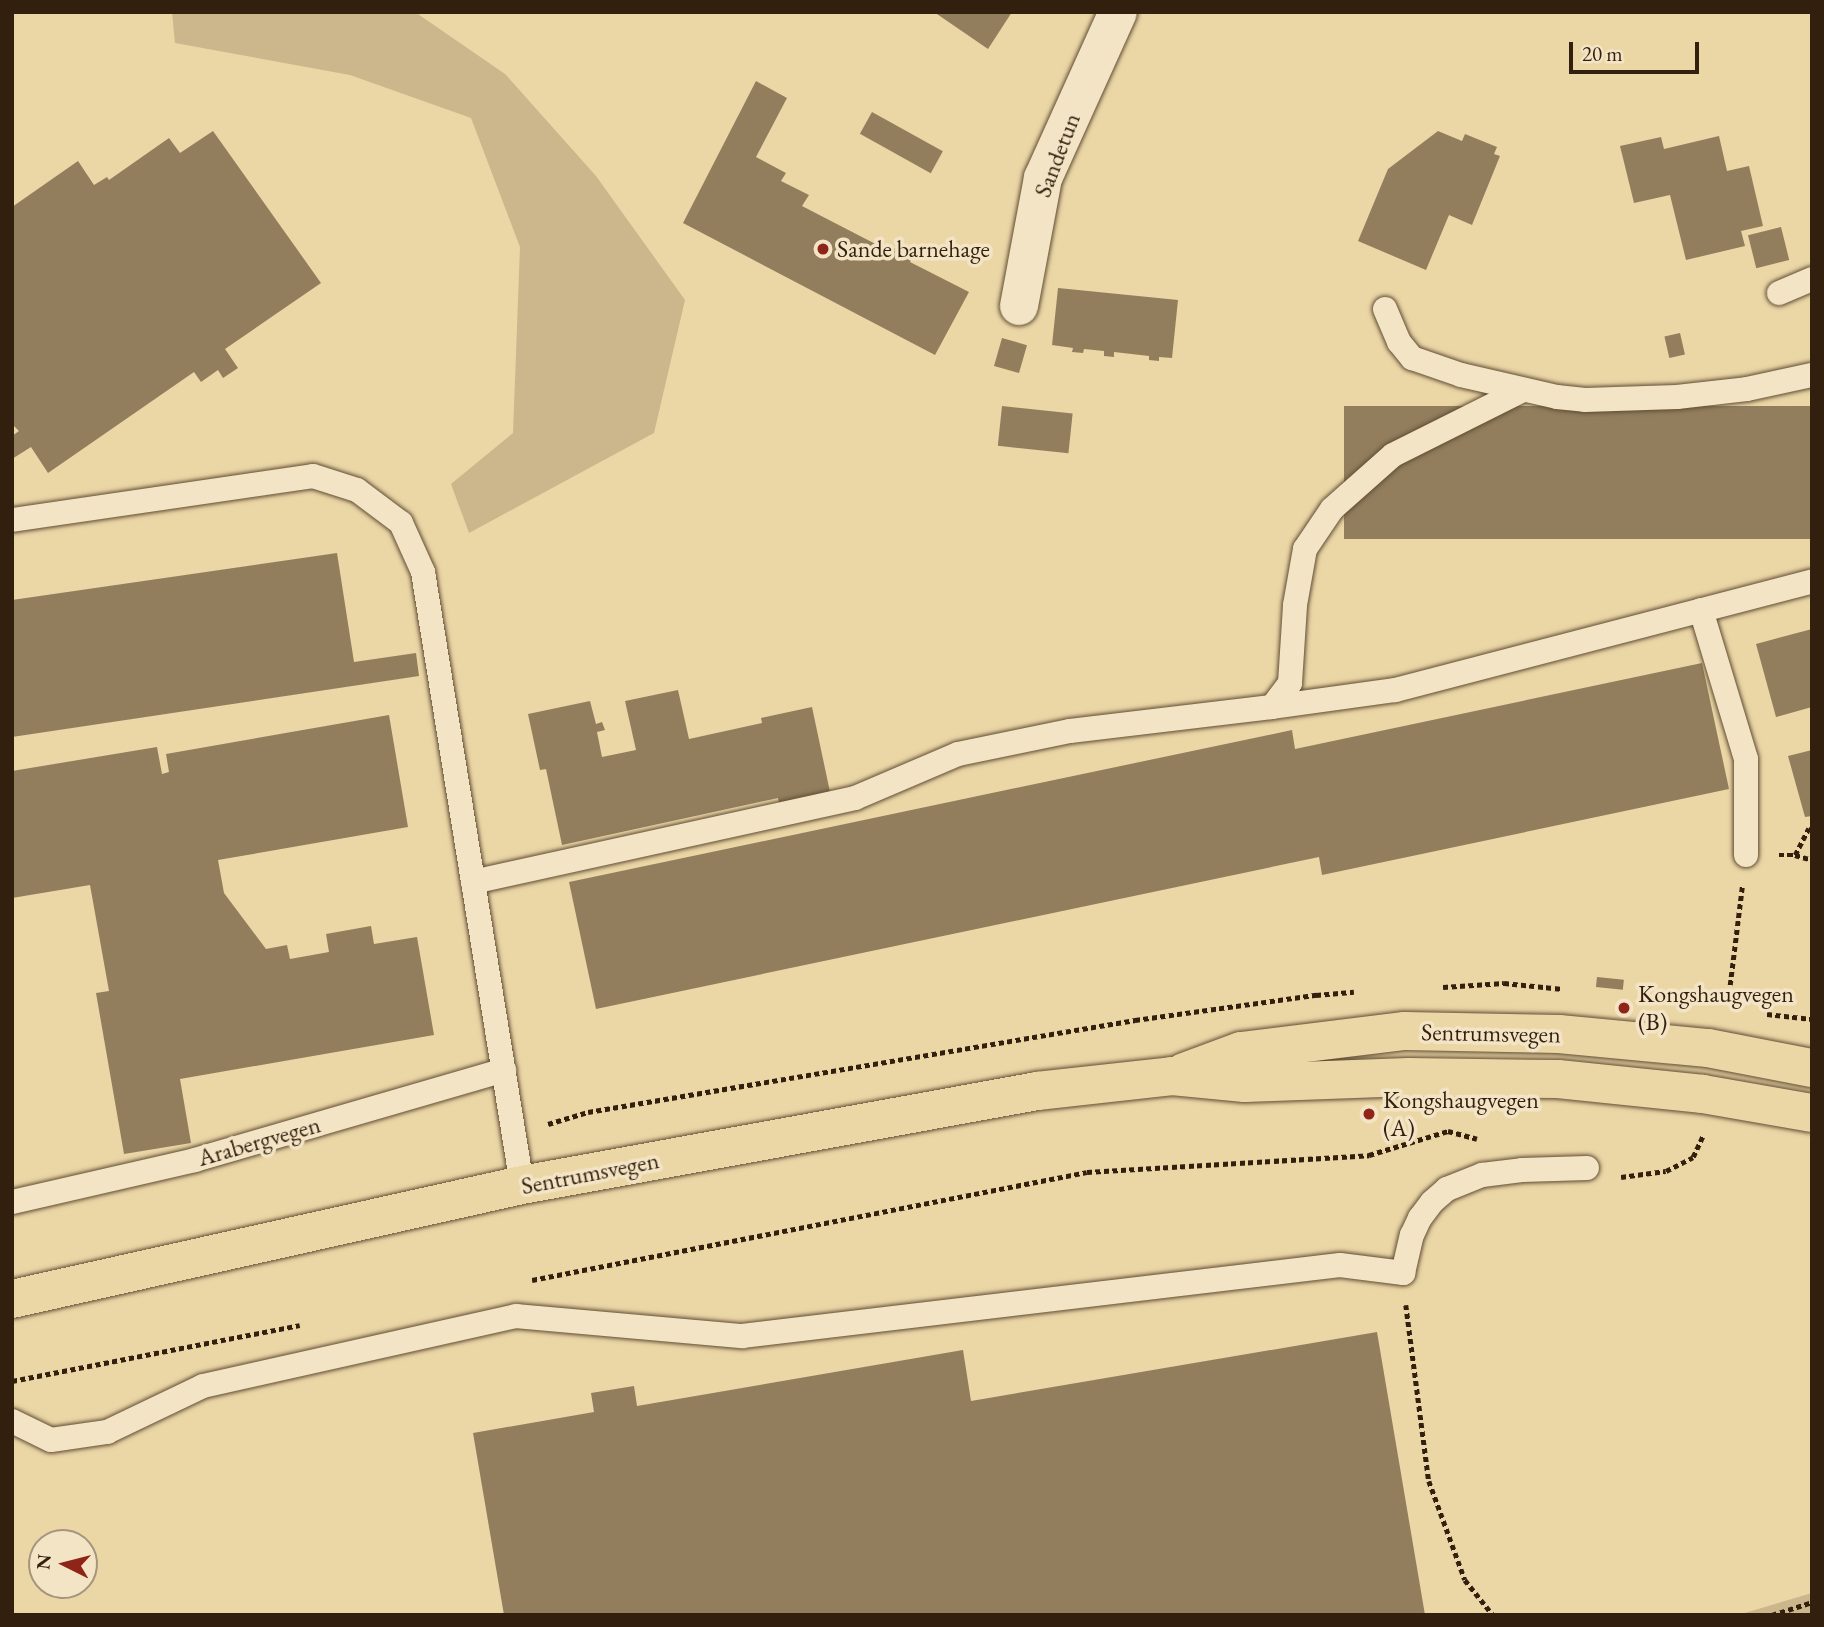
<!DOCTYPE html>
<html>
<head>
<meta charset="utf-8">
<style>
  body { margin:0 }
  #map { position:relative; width:1824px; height:1627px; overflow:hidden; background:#ebd6a6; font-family:"EB Garamond",serif }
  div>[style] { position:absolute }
  .green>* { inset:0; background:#ccb78c }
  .building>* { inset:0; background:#927e5d; transform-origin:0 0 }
  .path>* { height:4.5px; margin-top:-2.25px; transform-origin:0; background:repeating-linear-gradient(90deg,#321f0e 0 5px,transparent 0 8.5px) }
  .roads { filter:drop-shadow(0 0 2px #604d34) drop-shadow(0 0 2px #604d34) }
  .service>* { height:24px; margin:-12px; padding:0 12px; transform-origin:12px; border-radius:12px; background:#f2e4c5 }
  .minor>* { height:38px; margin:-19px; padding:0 19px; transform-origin:19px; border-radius:19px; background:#f2e4c5 }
  .primary>* { height:38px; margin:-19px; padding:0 19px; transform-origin:19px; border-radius:19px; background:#ebd6a6 }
  .dots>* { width:19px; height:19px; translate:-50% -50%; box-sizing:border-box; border:4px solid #f2e4c5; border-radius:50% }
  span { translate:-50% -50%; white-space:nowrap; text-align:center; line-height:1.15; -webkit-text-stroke:7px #f2e4c5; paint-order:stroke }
  .street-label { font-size:24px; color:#321f0e }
  .poi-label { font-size:24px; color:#321f0e }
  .left { translate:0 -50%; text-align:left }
  .frame { position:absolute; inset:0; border:14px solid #321f0e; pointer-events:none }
  .north { position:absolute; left:28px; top:1529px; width:70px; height:70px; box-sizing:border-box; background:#f2e4c5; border:2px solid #a5957c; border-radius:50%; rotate:276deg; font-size:19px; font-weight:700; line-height:28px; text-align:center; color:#321f0e }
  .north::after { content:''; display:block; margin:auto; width:24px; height:32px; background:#8f2418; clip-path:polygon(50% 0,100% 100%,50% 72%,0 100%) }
  .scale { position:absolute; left:1569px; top:42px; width:130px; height:32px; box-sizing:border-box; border:4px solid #321f0e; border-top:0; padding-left:9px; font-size:21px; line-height:24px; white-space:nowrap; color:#321f0e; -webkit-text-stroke:5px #f2e4c5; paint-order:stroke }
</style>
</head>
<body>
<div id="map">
  <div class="green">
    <div style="clip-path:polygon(172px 12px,415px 12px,505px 74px,596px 176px,685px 300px,654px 433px,469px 533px,451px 484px,513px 433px,520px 247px,471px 118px,350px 75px,175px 43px)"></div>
    <div style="clip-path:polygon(1812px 1593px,1812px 1615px,1738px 1615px)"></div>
  </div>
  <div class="building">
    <div style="clip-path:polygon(934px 12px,1012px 12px,988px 49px)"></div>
    <div style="clip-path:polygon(756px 81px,787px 98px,756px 157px,786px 173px,781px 181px,809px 195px,802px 206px,891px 252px,894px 248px,912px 258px,910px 262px,969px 292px,935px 355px,683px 223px)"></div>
    <div style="left:872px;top:112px;width:81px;height:25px;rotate:29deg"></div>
    <div style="clip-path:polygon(213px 131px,321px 283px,225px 349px,238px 368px,223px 378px,218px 370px,201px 382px,194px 372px,48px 473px,31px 447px,12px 459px,12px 436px,19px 431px,12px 424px,12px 207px,78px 161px,94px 185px,107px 177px,109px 180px,169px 138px,180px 153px)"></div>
    <div style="clip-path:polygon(1438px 131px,1462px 141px,1465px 134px,1497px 147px,1494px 154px,1500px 156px,1472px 225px,1449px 215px,1426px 270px,1358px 241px,1388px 169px)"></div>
    <div style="clip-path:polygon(1719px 136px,1727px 171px,1749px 166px,1763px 226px,1741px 231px,1745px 246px,1686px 260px,1670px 195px,1634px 203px,1620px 146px,1661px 137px,1664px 149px)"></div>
    <div style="left:1781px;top:227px;width:34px;height:34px;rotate:76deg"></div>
    <div style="clip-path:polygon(1058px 288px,1178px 300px,1172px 358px,1159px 357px,1159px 361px,1149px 360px,1149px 356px,1114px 352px,1114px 357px,1104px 356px,1104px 351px,1084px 349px,1083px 353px,1072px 352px,1073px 348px,1052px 345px)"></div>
    <div style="left:1680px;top:333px;width:22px;height:16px;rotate:77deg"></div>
    <div style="left:1002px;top:338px;width:26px;height:29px;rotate:16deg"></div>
    <div style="left:1002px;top:406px;width:71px;height:40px;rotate:6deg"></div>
    <div style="left:1812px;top:406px;width:133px;height:468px;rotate:90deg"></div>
    <div style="clip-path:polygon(337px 553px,354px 662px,416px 653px,419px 676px,12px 737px,12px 600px)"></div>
    <div style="clip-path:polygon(1812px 629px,1812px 707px,1776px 717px,1756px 644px)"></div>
    <div style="clip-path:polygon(1702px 663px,1729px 789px,1322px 875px,1319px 857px,596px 1009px,569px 882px,1292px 730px,1295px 749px)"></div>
    <div style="clip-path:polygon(678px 690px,689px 739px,762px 723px,761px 718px,812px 707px,830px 792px,779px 803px,778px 798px,562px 845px,546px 769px,540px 770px,528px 714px,590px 701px,596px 724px,602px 722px,605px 730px,597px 732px,602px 757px,636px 750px,625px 701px)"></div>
    <div style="clip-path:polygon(389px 715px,408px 827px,218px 860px,224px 893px,266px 949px,287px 945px,290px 959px,329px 952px,326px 934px,371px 926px,374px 944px,417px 937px,434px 1035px,180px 1079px,191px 1143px,124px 1154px,96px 993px,109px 991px,90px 885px,12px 898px,12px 771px,157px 747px,162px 774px,169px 772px,166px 754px)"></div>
    <div style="clip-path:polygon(1812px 750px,1812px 816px,1805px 817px,1788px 756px)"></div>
    <div style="left:1597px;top:977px;width:27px;height:10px;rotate:6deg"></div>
    <div style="clip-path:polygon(1377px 1332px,1425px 1615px,504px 1615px,473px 1433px,594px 1412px,591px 1393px,634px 1386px,637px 1406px,963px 1350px,971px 1401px)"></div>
  </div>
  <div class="path">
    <div style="left:1779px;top:855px;width:16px"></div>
    <div style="left:1795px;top:855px;width:18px;rotate:16deg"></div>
    <div style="left:1795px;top:855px;width:30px;rotate:-63deg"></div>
    <div style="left:1809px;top:828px;width:3px;rotate:18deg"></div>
    <div style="left:1730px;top:985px;width:99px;rotate:-83deg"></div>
    <div style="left:1443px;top:987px;width:61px;rotate:-3.8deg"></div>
    <div style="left:1504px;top:983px;width:59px;rotate:5.8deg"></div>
    <div style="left:1767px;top:1014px;width:45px;rotate:6.3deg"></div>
    <div style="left:548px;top:1124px;width:42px;rotate:-16.7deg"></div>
    <div style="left:588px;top:1112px;width:555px;rotate:-9.55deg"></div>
    <div style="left:1135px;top:1020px;width:183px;rotate:-7.9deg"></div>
    <div style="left:1316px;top:995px;width:38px;rotate:-5deg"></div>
    <div style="left:1621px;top:1177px;width:45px;rotate:-7.6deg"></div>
    <div style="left:1666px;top:1171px;width:30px;rotate:-27deg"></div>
    <div style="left:1693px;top:1157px;width:23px;rotate:-65deg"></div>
    <div style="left:532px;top:1280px;width:565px;rotate:-11.01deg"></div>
    <div style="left:1087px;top:1172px;width:283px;rotate:-3.4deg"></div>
    <div style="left:1369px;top:1155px;width:83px;rotate:-16.9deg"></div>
    <div style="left:1448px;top:1131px;width:30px;rotate:15deg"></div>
    <div style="left:1406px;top:1305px;width:177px;rotate:82.6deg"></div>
    <div style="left:1429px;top:1481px;width:105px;rotate:70deg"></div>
    <div style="left:1465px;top:1580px;width:45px;rotate:51.3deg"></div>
    <div style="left:12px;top:1381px;width:293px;rotate:-11deg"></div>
    <div style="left:1772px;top:1615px;width:42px;rotate:-18deg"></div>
  </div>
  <div class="roads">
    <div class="service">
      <div style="left:1779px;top:293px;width:36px;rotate:-23deg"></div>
      <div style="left:1385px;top:309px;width:36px;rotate:67deg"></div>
      <div style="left:1399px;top:342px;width:21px;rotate:51deg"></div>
      <div style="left:1412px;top:358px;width:52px;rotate:19.1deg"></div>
      <div style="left:1461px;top:375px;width:98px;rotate:12.9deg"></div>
      <div style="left:1557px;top:397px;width:28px;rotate:6deg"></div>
      <div style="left:1585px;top:400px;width:92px;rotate:-1.9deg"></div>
      <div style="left:1677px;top:397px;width:70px;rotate:-6.5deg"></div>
      <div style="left:1747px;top:389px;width:66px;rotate:-12.2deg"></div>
      <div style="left:12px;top:520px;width:304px;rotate:-8.3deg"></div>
      <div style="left:313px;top:476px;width:46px;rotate:17.7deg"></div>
      <div style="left:357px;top:490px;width:55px;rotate:36.9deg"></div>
      <div style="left:401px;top:523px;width:54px;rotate:65.8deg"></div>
      <div style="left:423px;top:572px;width:621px;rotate:80.83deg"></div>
      <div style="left:1701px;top:610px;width:156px;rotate:73.2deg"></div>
      <div style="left:1746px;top:759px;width:96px;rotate:90deg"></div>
      <div style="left:1272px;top:707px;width:124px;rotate:-7.9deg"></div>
      <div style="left:1395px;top:690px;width:431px;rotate:-14.6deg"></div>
      <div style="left:473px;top:882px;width:391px;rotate:-12.4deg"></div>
      <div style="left:855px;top:798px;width:112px;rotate:-23.1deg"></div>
      <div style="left:958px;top:754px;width:114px;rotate:-11.6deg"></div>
      <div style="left:1070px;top:731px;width:203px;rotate:-6.8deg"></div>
      <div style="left:1272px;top:707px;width:30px;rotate:-53deg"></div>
      <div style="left:1290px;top:683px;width:78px;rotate:-86.3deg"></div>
      <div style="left:1295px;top:605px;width:57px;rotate:-79.9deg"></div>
      <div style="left:1305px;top:549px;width:48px;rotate:-56deg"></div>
      <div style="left:1332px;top:509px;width:81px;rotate:-41.5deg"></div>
      <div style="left:1393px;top:455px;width:143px;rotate:-26.6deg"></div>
      <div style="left:12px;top:1202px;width:188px;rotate:-12.9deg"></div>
      <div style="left:195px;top:1160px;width:322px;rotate:-16.2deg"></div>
      <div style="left:12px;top:1421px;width:43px;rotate:26deg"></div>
      <div style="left:51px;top:1440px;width:57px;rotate:-8.1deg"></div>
      <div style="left:107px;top:1432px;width:106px;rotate:-25.6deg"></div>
      <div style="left:203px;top:1386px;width:321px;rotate:-12.6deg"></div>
      <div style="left:516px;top:1316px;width:227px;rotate:5.1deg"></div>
      <div style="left:742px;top:1336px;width:602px;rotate:-6.77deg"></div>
      <div style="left:1340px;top:1265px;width:64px;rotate:7.2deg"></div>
      <div style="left:1403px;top:1273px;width:39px;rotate:-77deg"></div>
      <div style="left:1412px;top:1235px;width:19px;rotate:-65deg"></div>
      <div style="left:1420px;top:1218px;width:20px;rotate:-53deg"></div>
      <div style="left:1432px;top:1202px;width:20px;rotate:-41deg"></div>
      <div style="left:1447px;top:1189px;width:38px;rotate:-22deg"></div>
      <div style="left:1482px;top:1175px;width:40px;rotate:-7.1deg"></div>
      <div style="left:1522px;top:1170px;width:65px;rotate:-1.8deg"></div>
    </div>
    <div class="minor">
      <div style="left:1019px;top:306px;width:130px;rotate:-79.4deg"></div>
      <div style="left:1043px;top:178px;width:182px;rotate:-65.7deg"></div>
    </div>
    <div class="primary">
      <div style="left:1184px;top:1072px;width:61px;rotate:-20.2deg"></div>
      <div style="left:1241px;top:1051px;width:165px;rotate:-7deg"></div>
      <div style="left:1405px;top:1031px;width:154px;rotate:1.1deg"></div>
      <div style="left:1559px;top:1034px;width:150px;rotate:5.4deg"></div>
      <div style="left:1708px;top:1048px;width:106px;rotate:10.9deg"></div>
      <div style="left:12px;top:1299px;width:523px;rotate:-12.6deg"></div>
      <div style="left:522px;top:1185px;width:524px;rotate:-10.34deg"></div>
      <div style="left:1037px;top:1091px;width:136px;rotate:-6.3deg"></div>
      <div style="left:1172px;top:1076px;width:73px;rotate:5.5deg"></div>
      <div style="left:1245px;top:1083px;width:164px;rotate:-2.1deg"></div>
      <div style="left:1409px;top:1077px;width:149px;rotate:0.8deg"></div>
      <div style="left:1558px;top:1079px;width:146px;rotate:5.9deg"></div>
      <div style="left:1703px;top:1094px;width:111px;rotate:9.9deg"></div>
    </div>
  </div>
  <div class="dots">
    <div style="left:823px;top:249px;background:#8f2418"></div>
    <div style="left:1624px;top:1008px;background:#8f2418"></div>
    <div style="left:1369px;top:1114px;background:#8f2418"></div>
  </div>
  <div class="street-label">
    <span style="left:1057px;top:155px;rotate:-69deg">Sandetun</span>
    <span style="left:1491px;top:1033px;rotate:1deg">Sentrumsvegen</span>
    <span style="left:259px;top:1141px;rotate:-16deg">Arabergvegen</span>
    <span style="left:590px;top:1173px;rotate:-11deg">Sentrumsvegen</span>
  </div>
  <div class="poi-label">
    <span class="left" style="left:837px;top:249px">Sande barnehage</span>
    <span class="left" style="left:1638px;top:1008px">Kongshaugvegen<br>(B)</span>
    <span class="left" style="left:1383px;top:1114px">Kongshaugvegen<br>(A)</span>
  </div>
  <div class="frame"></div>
  <div class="north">N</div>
  <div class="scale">20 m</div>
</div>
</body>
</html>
